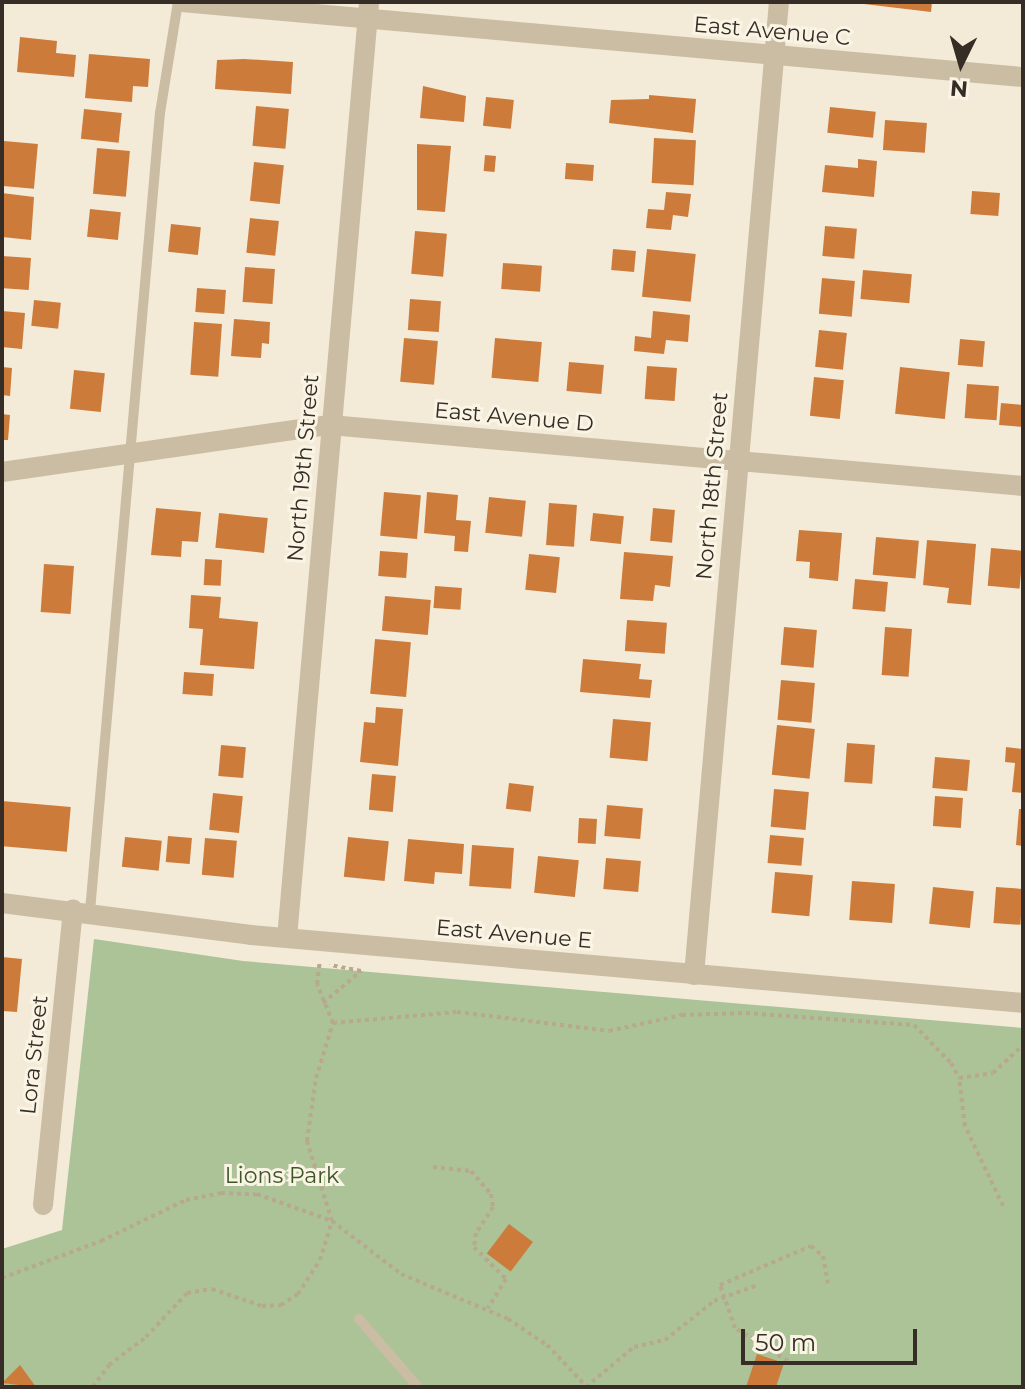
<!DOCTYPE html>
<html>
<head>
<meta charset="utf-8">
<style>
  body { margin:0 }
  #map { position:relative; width:1025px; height:1389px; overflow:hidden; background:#f3ebd8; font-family:Montserrat,sans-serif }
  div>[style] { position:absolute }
  .green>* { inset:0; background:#acc297 }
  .building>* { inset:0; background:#cd7b3b; transform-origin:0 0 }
  .path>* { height:4px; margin-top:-2px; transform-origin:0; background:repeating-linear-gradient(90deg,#b7a88e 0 4px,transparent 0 8px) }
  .lane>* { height:10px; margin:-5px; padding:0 5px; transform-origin:5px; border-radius:5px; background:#cbbda3 }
  .street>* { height:20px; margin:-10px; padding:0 10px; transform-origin:10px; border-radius:10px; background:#cbbda3 }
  span { translate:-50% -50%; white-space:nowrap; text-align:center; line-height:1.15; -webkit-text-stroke:6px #faf4e5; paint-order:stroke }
  .street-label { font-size:22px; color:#362e26 }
  .park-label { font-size:22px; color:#3c5628 }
  .frame { position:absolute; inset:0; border:4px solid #362e26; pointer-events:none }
  .north { position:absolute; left:921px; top:24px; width:80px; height:80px; -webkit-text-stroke:6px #faf4e5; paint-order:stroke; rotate:185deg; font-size:22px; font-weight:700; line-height:32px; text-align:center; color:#362e26 }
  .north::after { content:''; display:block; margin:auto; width:28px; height:36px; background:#362e26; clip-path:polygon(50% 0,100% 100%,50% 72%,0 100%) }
  .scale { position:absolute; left:741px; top:1329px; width:176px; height:36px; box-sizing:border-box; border:4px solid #362e26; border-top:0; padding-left:10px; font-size:24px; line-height:28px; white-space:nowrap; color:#362e26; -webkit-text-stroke:6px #faf4e5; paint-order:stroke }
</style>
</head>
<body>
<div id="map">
  <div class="green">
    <div style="clip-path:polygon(94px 939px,243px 961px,1023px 1028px,1023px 1387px,2px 1387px,2px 1249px,62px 1230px)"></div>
  </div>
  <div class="building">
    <div style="clip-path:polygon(847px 2px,932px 2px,931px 12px)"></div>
    <div style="clip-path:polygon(20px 37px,57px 41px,56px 53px,76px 55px,74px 77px,17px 72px)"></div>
    <div style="clip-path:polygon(89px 54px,150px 59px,148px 87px,133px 86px,132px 102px,85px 98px)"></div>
    <div style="clip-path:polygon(244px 59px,293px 62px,291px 94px,215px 89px,217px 60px)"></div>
    <div style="clip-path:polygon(423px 86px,466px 96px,464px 122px,420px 118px)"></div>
    <div style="clip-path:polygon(649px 95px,696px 99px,693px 133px,609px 123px,611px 100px,649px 99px)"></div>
    <div style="left:486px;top:97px;width:28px;height:29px;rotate:6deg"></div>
    <div style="left:256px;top:106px;width:33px;height:40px;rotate:5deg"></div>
    <div style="left:830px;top:107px;width:46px;height:26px;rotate:6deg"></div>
    <div style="left:84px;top:109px;width:38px;height:30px;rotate:6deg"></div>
    <div style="left:885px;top:120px;width:42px;height:30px;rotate:4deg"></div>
    <div style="left:654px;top:138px;width:42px;height:45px;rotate:3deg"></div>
    <div style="left:4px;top:141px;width:34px;height:45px;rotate:5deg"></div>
    <div style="clip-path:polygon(417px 144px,451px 146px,445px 212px,417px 210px)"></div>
    <div style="left:97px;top:148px;width:33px;height:46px;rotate:5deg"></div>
    <div style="left:485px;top:155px;width:11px;height:16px;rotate:5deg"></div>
    <div style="clip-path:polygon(858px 159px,877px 161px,874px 197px,822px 192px,825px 165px,858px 168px)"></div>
    <div style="left:254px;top:162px;width:30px;height:39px;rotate:6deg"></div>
    <div style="left:566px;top:163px;width:28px;height:16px;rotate:4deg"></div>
    <div style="left:972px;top:191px;width:28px;height:23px;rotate:4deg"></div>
    <div style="clip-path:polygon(666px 192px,691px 194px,688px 217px,673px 215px,671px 230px,646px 228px,648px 209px,664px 210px)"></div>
    <div style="clip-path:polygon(2px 193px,34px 197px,31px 240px,2px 237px)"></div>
    <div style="left:90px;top:209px;width:31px;height:28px;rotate:6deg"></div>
    <div style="left:250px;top:218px;width:29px;height:35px;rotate:6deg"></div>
    <div style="left:171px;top:224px;width:30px;height:28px;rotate:6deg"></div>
    <div style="left:825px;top:226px;width:32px;height:30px;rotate:5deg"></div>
    <div style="left:415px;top:231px;width:32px;height:43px;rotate:5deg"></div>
    <div style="left:613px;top:249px;width:23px;height:21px;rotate:5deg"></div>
    <div style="left:647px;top:249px;width:49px;height:48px;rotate:6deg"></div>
    <div style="left:2px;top:256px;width:29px;height:32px;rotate:4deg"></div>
    <div style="left:503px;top:263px;width:39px;height:26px;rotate:4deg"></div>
    <div style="left:245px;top:267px;width:30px;height:35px;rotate:4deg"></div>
    <div style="left:863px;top:270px;width:49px;height:29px;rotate:5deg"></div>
    <div style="left:822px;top:278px;width:33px;height:36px;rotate:5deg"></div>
    <div style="left:197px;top:288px;width:29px;height:24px;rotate:4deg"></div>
    <div style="left:410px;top:299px;width:31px;height:31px;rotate:4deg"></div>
    <div style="left:34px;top:300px;width:27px;height:26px;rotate:6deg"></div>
    <div style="clip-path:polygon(2px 311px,25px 313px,22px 349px,2px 347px)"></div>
    <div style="clip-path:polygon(653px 311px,690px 315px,688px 342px,666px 340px,664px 354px,634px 351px,635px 336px,651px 338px)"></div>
    <div style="clip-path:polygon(234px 319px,270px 322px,269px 344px,262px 343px,261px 358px,231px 356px)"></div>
    <div style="left:194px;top:322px;width:28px;height:53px;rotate:4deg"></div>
    <div style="left:819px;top:330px;width:28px;height:37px;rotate:6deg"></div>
    <div style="left:404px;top:338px;width:34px;height:44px;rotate:5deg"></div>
    <div style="left:495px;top:338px;width:47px;height:40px;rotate:5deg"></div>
    <div style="left:960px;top:339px;width:25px;height:26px;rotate:5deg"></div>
    <div style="left:569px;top:362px;width:35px;height:29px;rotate:5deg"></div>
    <div style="left:647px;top:366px;width:30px;height:33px;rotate:4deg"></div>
    <div style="clip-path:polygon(2px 367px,12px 368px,10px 396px,2px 395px)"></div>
    <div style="left:900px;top:367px;width:50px;height:47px;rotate:6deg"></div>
    <div style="left:74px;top:370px;width:31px;height:39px;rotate:6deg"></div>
    <div style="left:814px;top:377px;width:30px;height:39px;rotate:6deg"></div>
    <div style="left:967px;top:384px;width:32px;height:34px;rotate:4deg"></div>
    <div style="left:1001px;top:403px;width:22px;height:22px;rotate:5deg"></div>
    <div style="clip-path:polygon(2px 414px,10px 415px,8px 440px,2px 440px)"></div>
    <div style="left:384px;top:492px;width:37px;height:44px;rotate:5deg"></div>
    <div style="clip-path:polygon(427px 492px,458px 495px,456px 520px,471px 521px,468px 552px,454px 551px,455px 536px,424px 533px)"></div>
    <div style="left:489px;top:497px;width:37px;height:36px;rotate:6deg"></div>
    <div style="left:549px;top:503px;width:28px;height:42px;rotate:4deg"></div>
    <div style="clip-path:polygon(156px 508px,201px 512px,198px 542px,182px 541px,181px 557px,151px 555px)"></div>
    <div style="left:653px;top:508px;width:22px;height:33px;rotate:5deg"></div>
    <div style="left:219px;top:513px;width:49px;height:35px;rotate:6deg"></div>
    <div style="left:593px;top:513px;width:31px;height:28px;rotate:6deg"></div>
    <div style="clip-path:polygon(799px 530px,842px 533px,838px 581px,809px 578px,810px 562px,796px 561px)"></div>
    <div style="left:876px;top:537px;width:43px;height:38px;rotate:5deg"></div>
    <div style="clip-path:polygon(927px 540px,976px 544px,971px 605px,947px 603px,949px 588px,923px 585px)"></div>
    <div style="left:991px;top:548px;width:32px;height:38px;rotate:5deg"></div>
    <div style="left:380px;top:551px;width:28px;height:25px;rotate:4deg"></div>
    <div style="clip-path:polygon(624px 552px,673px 556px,670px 587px,655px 585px,653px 601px,620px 599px)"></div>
    <div style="left:529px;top:554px;width:31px;height:36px;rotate:6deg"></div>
    <div style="left:205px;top:559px;width:17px;height:26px;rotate:3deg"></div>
    <div style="left:44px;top:564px;width:30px;height:48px;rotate:4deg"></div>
    <div style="left:855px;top:579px;width:33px;height:30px;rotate:5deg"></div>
    <div style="left:435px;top:586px;width:27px;height:22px;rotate:4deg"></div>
    <div style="clip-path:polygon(191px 595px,221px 597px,219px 618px,258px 622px,254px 669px,200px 665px,203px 629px,189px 628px)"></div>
    <div style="left:385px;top:596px;width:46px;height:35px;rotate:5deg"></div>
    <div style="left:627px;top:620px;width:40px;height:31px;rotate:4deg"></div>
    <div style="left:784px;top:627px;width:33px;height:38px;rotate:5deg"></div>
    <div style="left:885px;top:627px;width:27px;height:48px;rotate:4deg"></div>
    <div style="left:375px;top:639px;width:36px;height:55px;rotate:5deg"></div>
    <div style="clip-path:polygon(583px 659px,641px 664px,639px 679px,652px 680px,650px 698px,580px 692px)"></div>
    <div style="left:184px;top:672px;width:30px;height:22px;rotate:4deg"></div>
    <div style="left:781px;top:680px;width:34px;height:40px;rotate:5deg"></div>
    <div style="clip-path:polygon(376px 707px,403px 709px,398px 766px,360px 762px,364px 722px,375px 723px)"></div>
    <div style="left:613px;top:719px;width:38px;height:39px;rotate:5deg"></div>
    <div style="left:777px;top:725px;width:38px;height:50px;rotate:6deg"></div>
    <div style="left:847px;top:743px;width:28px;height:39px;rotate:4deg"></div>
    <div style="left:221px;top:745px;width:25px;height:31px;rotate:5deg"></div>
    <div style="clip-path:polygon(1006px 747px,1023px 749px,1023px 793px,1012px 792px,1015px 763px,1005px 762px)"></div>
    <div style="left:935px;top:757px;width:35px;height:31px;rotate:5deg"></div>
    <div style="left:372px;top:774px;width:24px;height:36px;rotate:5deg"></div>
    <div style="left:509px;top:783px;width:25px;height:26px;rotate:7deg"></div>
    <div style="left:774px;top:789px;width:35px;height:38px;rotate:5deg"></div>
    <div style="left:213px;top:793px;width:30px;height:37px;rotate:6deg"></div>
    <div style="left:935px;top:796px;width:28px;height:30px;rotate:4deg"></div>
    <div style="left:2px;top:801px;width:69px;height:45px;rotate:5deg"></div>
    <div style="left:607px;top:805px;width:36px;height:31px;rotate:5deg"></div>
    <div style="clip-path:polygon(1019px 809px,1023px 809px,1023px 846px,1016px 845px)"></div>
    <div style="left:579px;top:818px;width:18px;height:25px;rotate:3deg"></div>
    <div style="left:770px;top:835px;width:34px;height:28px;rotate:5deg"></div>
    <div style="left:168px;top:836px;width:24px;height:26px;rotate:5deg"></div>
    <div style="left:125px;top:837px;width:37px;height:30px;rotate:6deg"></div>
    <div style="left:348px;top:837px;width:41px;height:40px;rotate:6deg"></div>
    <div style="left:205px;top:838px;width:32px;height:37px;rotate:5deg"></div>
    <div style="clip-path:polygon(408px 839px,464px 844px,462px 874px,435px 872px,434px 884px,404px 881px)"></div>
    <div style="left:472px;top:845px;width:42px;height:41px;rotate:4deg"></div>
    <div style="left:538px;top:856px;width:41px;height:37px;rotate:6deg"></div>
    <div style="left:606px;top:858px;width:35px;height:31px;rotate:5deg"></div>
    <div style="left:775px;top:872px;width:38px;height:41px;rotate:5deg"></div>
    <div style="left:852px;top:881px;width:43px;height:39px;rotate:4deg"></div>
    <div style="left:933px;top:887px;width:41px;height:37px;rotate:6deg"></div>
    <div style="left:996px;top:887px;width:27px;height:36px;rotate:4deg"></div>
    <div style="clip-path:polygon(2px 957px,22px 959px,17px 1012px,2px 1011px)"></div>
    <div style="left:509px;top:1224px;width:30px;height:37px;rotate:37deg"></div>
    <div style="clip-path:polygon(757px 1354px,784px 1363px,776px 1387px,746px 1387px)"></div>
    <div style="clip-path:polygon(20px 1365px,36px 1387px,2px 1383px)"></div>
  </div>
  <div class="path">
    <div style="left:323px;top:1003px;width:50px;rotate:-40.1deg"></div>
    <div style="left:361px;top:971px;width:32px;rotate:-169deg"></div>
    <div style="left:333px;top:1023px;width:124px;rotate:-5.1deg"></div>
    <div style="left:457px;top:1012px;width:153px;rotate:7.1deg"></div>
    <div style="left:609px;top:1031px;width:75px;rotate:-12.4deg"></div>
    <div style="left:682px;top:1015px;width:64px;rotate:-1.8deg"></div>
    <div style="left:746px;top:1013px;width:168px;rotate:4.1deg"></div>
    <div style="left:914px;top:1025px;width:53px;rotate:45.8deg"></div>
    <div style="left:951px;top:1063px;width:17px;rotate:62deg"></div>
    <div style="left:433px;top:1167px;width:38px;rotate:6deg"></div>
    <div style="left:471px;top:1171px;width:30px;rotate:49deg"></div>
    <div style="left:491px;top:1194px;width:13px;rotate:81deg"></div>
    <div style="left:493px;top:1207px;width:31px;rotate:123deg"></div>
    <div style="left:476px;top:1233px;width:14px;rotate:98deg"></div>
    <div style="left:474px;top:1247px;width:45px;rotate:45deg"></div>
    <div style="left:506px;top:1279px;width:34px;rotate:122deg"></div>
    <div style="left:1003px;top:1206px;width:89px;rotate:-115.4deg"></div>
    <div style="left:965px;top:1126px;width:48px;rotate:-97.1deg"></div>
    <div style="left:959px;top:1078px;width:34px;rotate:-8deg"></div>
    <div style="left:993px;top:1073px;width:41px;rotate:-43deg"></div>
    <div style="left:2px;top:1278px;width:106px;rotate:-20.5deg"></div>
    <div style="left:101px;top:1241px;width:94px;rotate:-25.8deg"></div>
    <div style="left:186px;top:1200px;width:36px;rotate:-11deg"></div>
    <div style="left:221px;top:1193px;width:36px;rotate:2deg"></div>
    <div style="left:257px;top:1194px;width:80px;rotate:19.8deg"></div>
    <div style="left:332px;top:1221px;width:87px;rotate:37.5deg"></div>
    <div style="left:401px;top:1274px;width:116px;rotate:22.8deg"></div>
    <div style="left:508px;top:1319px;width:47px;rotate:33.7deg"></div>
    <div style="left:547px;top:1345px;width:58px;rotate:46.4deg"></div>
    <div style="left:788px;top:1361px;width:62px;rotate:-148.1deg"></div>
    <div style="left:735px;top:1328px;width:46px;rotate:-109.2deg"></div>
    <div style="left:720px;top:1285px;width:99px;rotate:-23.2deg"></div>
    <div style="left:811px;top:1246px;width:16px;rotate:40deg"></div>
    <div style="left:823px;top:1256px;width:28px;rotate:80deg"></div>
    <div style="left:93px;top:1387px;width:27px;rotate:-54deg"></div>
    <div style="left:109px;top:1365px;width:46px;rotate:-37.1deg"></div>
    <div style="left:146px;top:1337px;width:60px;rotate:-47deg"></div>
    <div style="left:187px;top:1293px;width:25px;rotate:-9deg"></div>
    <div style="left:212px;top:1289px;width:53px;rotate:18.8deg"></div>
    <div style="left:262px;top:1306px;width:19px;rotate:-3deg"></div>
    <div style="left:281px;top:1305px;width:20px;rotate:-33deg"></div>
    <div style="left:298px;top:1294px;width:40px;rotate:-57.1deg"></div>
    <div style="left:320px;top:1260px;width:41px;rotate:-72.9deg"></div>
    <div style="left:332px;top:1221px;width:84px;rotate:-107.4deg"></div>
    <div style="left:307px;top:1141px;width:64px;rotate:-81.9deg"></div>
    <div style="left:316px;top:1078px;width:58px;rotate:-72.8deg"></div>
    <div style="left:333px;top:1023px;width:42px;rotate:-112.3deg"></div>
    <div style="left:317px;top:984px;width:23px;rotate:-83deg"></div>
    <div style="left:586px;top:1387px;width:62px;rotate:-39.8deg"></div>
    <div style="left:634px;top:1347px;width:32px;rotate:-13deg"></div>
    <div style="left:665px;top:1340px;width:63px;rotate:-38.5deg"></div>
    <div style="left:714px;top:1301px;width:47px;rotate:-20deg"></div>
  </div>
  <div class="lane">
    <div style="left:90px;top:911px;width:801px;rotate:-84.99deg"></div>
    <div style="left:160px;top:113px;width:112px;rotate:-80.8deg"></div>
    <div style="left:359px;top:1319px;width:90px;rotate:49.1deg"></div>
  </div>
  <div class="street">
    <div style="left:182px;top:2px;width:844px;rotate:5.1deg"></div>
    <div style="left:2px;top:472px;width:331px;rotate:-8.2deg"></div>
    <div style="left:330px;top:425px;width:696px;rotate:5.03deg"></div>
    <div style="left:2px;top:903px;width:251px;rotate:7.3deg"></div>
    <div style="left:251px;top:935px;width:775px;rotate:5.03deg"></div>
    <div style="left:287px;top:938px;width:940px;rotate:-84.99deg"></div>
    <div style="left:694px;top:975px;width:977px;rotate:-85.01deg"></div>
    <div style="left:43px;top:1205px;width:297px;rotate:-84.2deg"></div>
  </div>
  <div class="street-label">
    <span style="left:772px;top:31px;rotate:5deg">East Avenue C</span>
    <span style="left:514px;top:417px;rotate:5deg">East Avenue D</span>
    <span style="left:303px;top:468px;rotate:-85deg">North 19th Street</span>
    <span style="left:712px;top:486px;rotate:-85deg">North 18th Street</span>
    <span style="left:514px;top:934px;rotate:5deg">East Avenue E</span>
    <span style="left:34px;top:1055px;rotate:-84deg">Lora Street</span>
  </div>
  <div class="park-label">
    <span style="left:282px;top:1176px">Lions Park</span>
  </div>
  <div class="frame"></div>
  <div class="north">N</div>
  <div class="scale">50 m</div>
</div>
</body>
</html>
